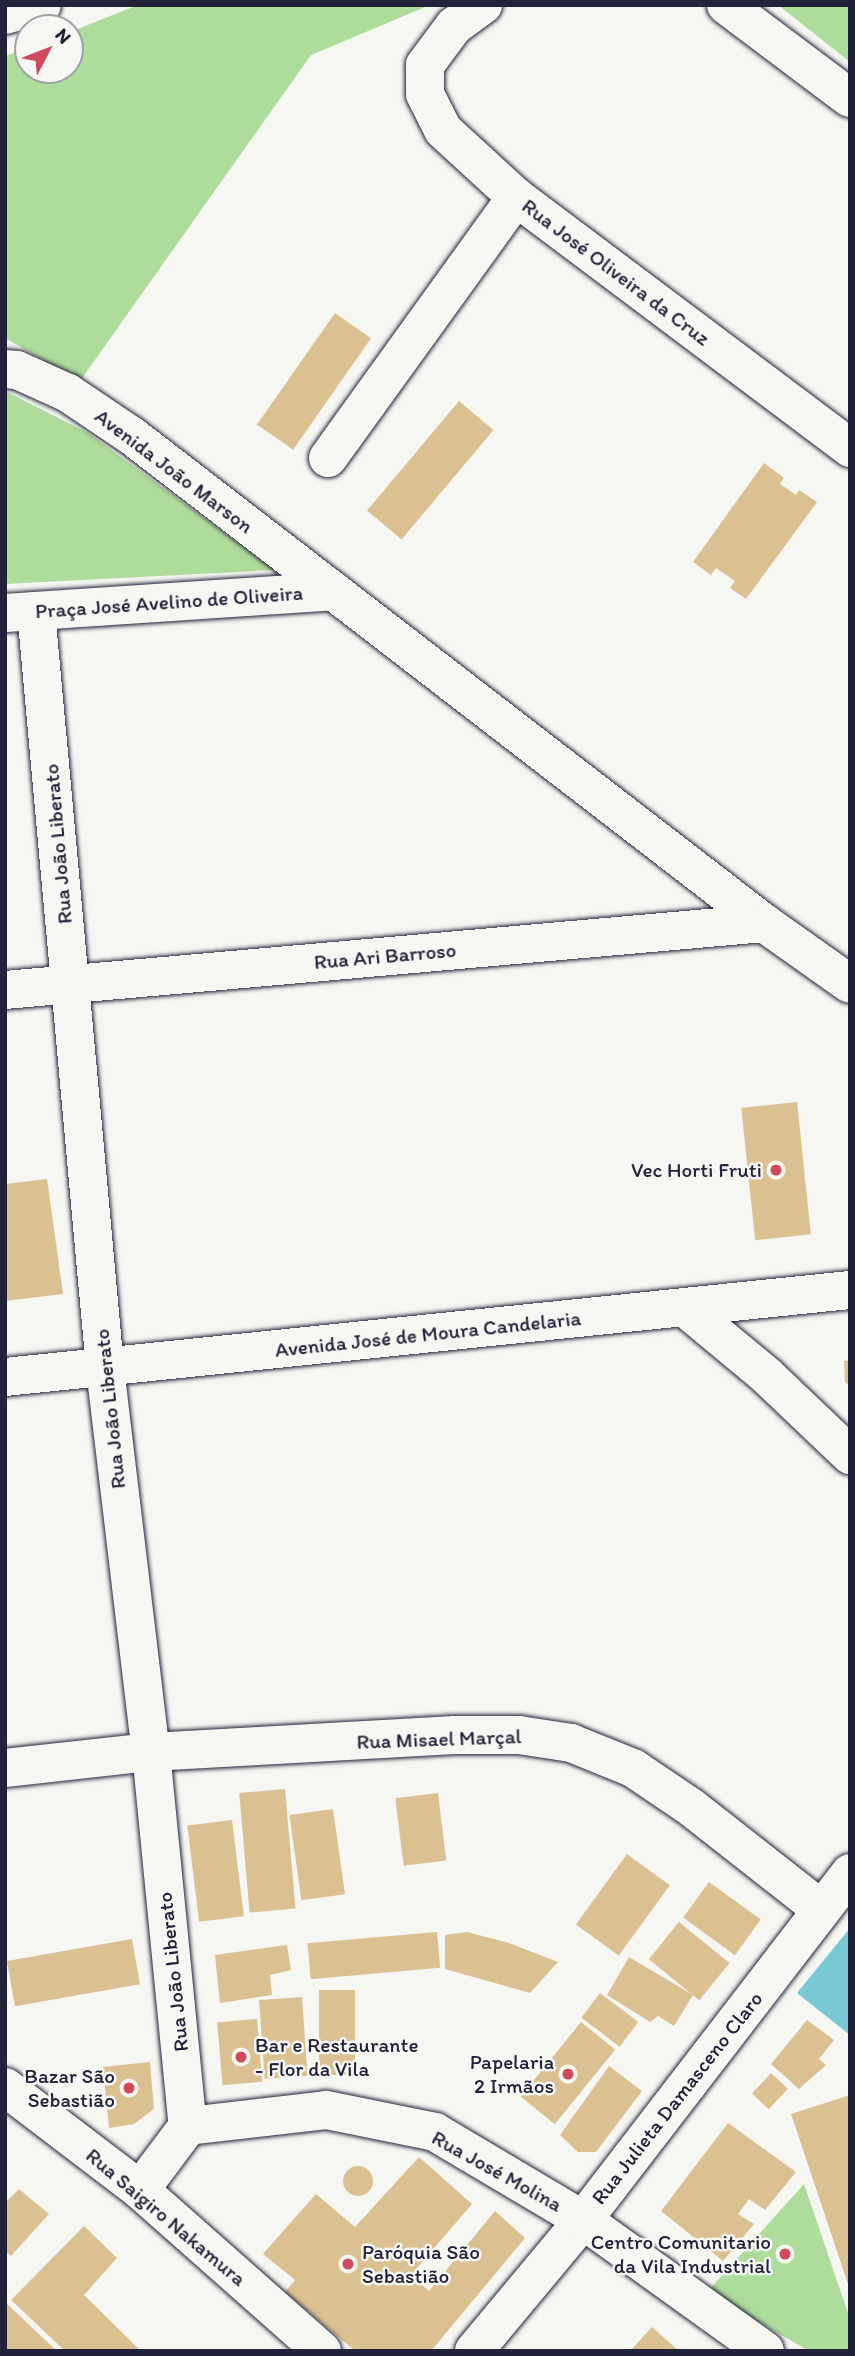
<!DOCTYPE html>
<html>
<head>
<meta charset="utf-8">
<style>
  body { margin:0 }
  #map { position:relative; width:855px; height:2356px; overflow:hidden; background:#f6f6f2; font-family:Itim,sans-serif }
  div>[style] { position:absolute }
  .green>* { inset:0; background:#aedc9b }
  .water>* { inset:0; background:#79c8d5 }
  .building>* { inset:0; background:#dbc191; transform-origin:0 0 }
  .round { border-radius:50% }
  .roads { filter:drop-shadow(0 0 2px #22223b) drop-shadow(0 0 2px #22223b) }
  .street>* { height:38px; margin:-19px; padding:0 19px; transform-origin:19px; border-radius:19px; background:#f6f6f2 }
  .secondary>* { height:38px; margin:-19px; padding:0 19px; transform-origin:19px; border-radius:19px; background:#f6f6f2 }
  .dots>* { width:19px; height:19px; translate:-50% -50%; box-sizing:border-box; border:4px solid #f6f6f2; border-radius:50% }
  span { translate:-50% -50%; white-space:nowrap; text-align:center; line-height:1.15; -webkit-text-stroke:5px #f6f6f2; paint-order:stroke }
  .street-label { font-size:21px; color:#22223b }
  .poi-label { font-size:21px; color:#22223b }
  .right { translate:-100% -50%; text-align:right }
  .left { translate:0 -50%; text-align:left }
  .frame { position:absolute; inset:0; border:7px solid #22223b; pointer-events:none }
  .north { position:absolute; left:14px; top:14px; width:70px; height:70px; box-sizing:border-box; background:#f6f6f2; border:2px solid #a1a1a9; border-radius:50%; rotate:48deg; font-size:19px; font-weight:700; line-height:28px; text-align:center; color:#22223b }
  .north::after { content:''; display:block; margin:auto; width:24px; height:32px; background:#d1495b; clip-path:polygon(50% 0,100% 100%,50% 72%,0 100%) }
</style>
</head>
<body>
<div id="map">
  <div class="green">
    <div style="clip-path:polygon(138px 5px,430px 5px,311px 55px,80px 381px,5px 338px,5px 56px,28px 48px,28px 70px,70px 70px,70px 32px)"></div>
    <div style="clip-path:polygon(778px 5px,850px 5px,850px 62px)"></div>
    <div style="clip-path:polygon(5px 391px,88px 433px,275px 570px,5px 584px)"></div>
    <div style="clip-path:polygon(804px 2184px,850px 2319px,850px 2351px,809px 2351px,707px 2292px)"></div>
  </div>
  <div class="water">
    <div style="clip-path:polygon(850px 1928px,850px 2035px,797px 1993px)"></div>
  </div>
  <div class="building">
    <div style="left:335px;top:313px;width:44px;height:136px;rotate:35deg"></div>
    <div style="left:459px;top:401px;width:45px;height:143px;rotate:40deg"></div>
    <div style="clip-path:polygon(764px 463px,784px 478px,780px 484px,796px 495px,799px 490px,817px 502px,746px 599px,730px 588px,735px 581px,716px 568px,711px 575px,693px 562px)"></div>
    <div style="left:797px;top:1102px;width:133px;height:56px;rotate:84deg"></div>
    <div style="clip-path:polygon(47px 1179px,63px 1294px,5px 1301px,5px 1184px)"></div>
    <div style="clip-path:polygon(850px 1360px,850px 1386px,845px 1382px,844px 1361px)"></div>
    <div style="left:285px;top:1789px;width:120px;height:46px;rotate:85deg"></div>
    <div style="left:438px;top:1793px;width:68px;height:43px;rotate:83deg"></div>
    <div style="left:333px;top:1809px;width:86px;height:44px;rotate:82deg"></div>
    <div style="left:232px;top:1820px;width:97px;height:45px;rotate:83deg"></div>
    <div style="left:627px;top:1854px;width:53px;height:87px;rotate:36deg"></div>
    <div style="left:709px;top:1882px;width:64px;height:44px;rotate:36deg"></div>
    <div style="left:679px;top:1922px;width:65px;height:48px;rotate:39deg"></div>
    <div style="left:437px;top:1932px;width:36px;height:130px;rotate:85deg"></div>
    <div style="clip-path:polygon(467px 1932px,509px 1943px,558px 1962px,530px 1993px,445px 1969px,445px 1935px)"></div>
    <div style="left:132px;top:1939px;width:46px;height:127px;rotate:80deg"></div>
    <div style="clip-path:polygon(287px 1945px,291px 1970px,270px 1975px,272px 1995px,220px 2003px,215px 1955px)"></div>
    <div style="clip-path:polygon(629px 1957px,693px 1995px,674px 2026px,658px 2016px,650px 2022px,607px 1995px)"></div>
    <div style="left:319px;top:1990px;width:36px;height:85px"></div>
    <div style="left:600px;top:1993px;width:48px;height:31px;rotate:37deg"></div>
    <div style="left:302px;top:1997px;width:79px;height:43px;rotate:86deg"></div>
    <div style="left:257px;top:2019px;width:63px;height:40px;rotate:85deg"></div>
    <div style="clip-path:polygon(807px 2020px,834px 2040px,819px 2059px,826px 2065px,799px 2089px,771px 2064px)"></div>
    <div style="left:581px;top:2022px;width:44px;height:96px;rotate:39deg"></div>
    <div style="clip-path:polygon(150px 2062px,154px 2109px,134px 2124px,109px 2128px,103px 2067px)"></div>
    <div style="clip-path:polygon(609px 2066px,642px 2091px,596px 2152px,578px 2152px,560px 2135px)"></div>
    <div style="left:771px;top:2073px;width:23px;height:28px;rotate:43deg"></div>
    <div style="clip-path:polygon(850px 2095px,850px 2287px,849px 2287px,791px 2114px)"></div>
    <div style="clip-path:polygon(728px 2123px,796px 2172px,765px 2210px,749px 2199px,738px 2214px,754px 2224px,723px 2261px,661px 2211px)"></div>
    <div style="clip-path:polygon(419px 2157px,472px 2204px,411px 2275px,429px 2291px,495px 2211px,525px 2238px,431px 2351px,355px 2351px,285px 2292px,295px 2280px,263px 2254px,316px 2194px,355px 2227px)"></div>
    <div class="round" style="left:343px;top:2166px;width:30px;height:30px"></div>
    <div style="clip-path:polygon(19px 2189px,49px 2214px,11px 2256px,5px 2251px,5px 2203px)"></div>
    <div style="clip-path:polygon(84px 2226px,117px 2258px,84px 2295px,141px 2351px,65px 2351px,11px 2300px)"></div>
    <div style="clip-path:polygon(5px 2302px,57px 2351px,5px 2351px)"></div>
    <div style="clip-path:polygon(652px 2327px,679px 2351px,630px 2351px)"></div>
  </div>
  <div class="roads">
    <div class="street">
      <div style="left:483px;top:5px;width:36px;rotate:144deg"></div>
      <div style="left:454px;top:26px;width:49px;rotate:126.6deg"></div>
      <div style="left:425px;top:65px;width:29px;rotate:90deg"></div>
      <div style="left:425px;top:94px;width:40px;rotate:63.4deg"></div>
      <div style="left:443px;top:130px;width:99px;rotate:42.5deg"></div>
      <div style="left:516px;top:197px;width:418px;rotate:36.9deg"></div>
      <div style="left:726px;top:5px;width:155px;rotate:36.9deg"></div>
      <div style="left:5px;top:15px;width:38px;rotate:-15deg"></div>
      <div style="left:328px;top:458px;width:322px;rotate:-54.2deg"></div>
      <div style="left:36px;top:611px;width:760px;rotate:84.79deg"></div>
      <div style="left:105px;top:1368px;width:387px;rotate:83.2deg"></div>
      <div style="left:151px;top:1752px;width:376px;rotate:84.4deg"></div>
      <div style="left:188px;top:2126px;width:80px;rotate:126.9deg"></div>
      <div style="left:5px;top:613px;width:329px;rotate:-3.8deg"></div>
      <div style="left:5px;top:990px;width:762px;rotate:-5.04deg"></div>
      <div style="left:684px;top:1307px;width:108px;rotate:39.7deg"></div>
      <div style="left:767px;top:1376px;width:115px;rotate:43.6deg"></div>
      <div style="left:5px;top:1377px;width:849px;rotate:-5.88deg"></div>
      <div style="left:5px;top:1768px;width:147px;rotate:-6.3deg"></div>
      <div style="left:151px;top:1752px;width:304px;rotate:-3.2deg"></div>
      <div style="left:455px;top:1735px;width:64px"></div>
      <div style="left:519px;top:1735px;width:53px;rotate:8.7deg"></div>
      <div style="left:571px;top:1743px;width:67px;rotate:22deg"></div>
      <div style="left:633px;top:1768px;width:71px;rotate:34.1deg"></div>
      <div style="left:692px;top:1808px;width:164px;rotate:38.1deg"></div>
      <div style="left:5px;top:2087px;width:170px;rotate:37.3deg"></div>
      <div style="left:140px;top:2190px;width:243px;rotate:41.5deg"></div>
      <div style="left:188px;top:2126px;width:139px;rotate:-6.6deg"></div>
      <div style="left:326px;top:2110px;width:111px;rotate:11.4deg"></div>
      <div style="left:435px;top:2132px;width:172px;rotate:30.7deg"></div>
      <div style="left:583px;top:2220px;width:224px;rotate:35.7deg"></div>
      <div style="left:474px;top:2351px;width:170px;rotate:-50.2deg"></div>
      <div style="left:583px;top:2220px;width:438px;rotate:-52.4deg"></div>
    </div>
    <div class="secondary">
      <div style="left:5px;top:369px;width:12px;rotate:5deg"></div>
      <div style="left:17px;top:370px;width:56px;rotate:24.3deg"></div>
      <div style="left:68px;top:393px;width:77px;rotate:33.9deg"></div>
      <div style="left:132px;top:436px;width:798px;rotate:37.62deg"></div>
      <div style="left:764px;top:923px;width:105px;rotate:35.3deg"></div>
    </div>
  </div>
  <div class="dots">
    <div style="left:776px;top:1170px;background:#d1495b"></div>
    <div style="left:241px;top:2057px;background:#d1495b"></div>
    <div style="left:568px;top:2074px;background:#d1495b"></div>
    <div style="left:129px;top:2088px;background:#d1495b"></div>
    <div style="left:785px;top:2254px;background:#d1495b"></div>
    <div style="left:348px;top:2264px;background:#d1495b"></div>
  </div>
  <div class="street-label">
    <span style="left:616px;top:272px;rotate:37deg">Rua José Oliveira da Cruz</span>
    <span style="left:174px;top:471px;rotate:37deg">Avenida João Marson</span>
    <span style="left:169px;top:602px;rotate:-4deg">Praça José Avelino de Oliveira</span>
    <span style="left:58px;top:844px;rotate:-95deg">Rua João Liberato</span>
    <span style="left:385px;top:956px;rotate:-5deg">Rua Ari Barroso</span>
    <span style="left:428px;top:1334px;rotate:-6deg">Avenida José de Moura Candelaria</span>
    <span style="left:110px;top:1409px;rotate:-96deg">Rua João Liberato</span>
    <span style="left:439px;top:1739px;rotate:-2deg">Rua Misael Marçal</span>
    <span style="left:173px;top:1972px;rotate:-96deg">Rua João Liberato</span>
    <span style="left:677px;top:2098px;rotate:-52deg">Rua Julieta Damasceno Claro</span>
    <span style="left:497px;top:2171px;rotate:29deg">Rua José Molina</span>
    <span style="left:166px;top:2217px;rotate:40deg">Rua Saigiro Nakamura</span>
  </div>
  <div class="poi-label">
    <span class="right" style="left:762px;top:1170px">Vec Horti Fruti</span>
    <span class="left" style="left:255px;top:2057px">Bar e Restaurante<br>- Flor da Vila</span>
    <span class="right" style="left:554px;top:2074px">Papelaria<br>2 Irmãos</span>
    <span class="right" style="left:115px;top:2088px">Bazar São<br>Sebastião</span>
    <span class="right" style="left:771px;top:2254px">Centro Comunitario<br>da Vila Industrial</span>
    <span class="left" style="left:362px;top:2264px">Paróquia São<br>Sebastião</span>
  </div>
  <div class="frame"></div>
  <div class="north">N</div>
</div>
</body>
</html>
